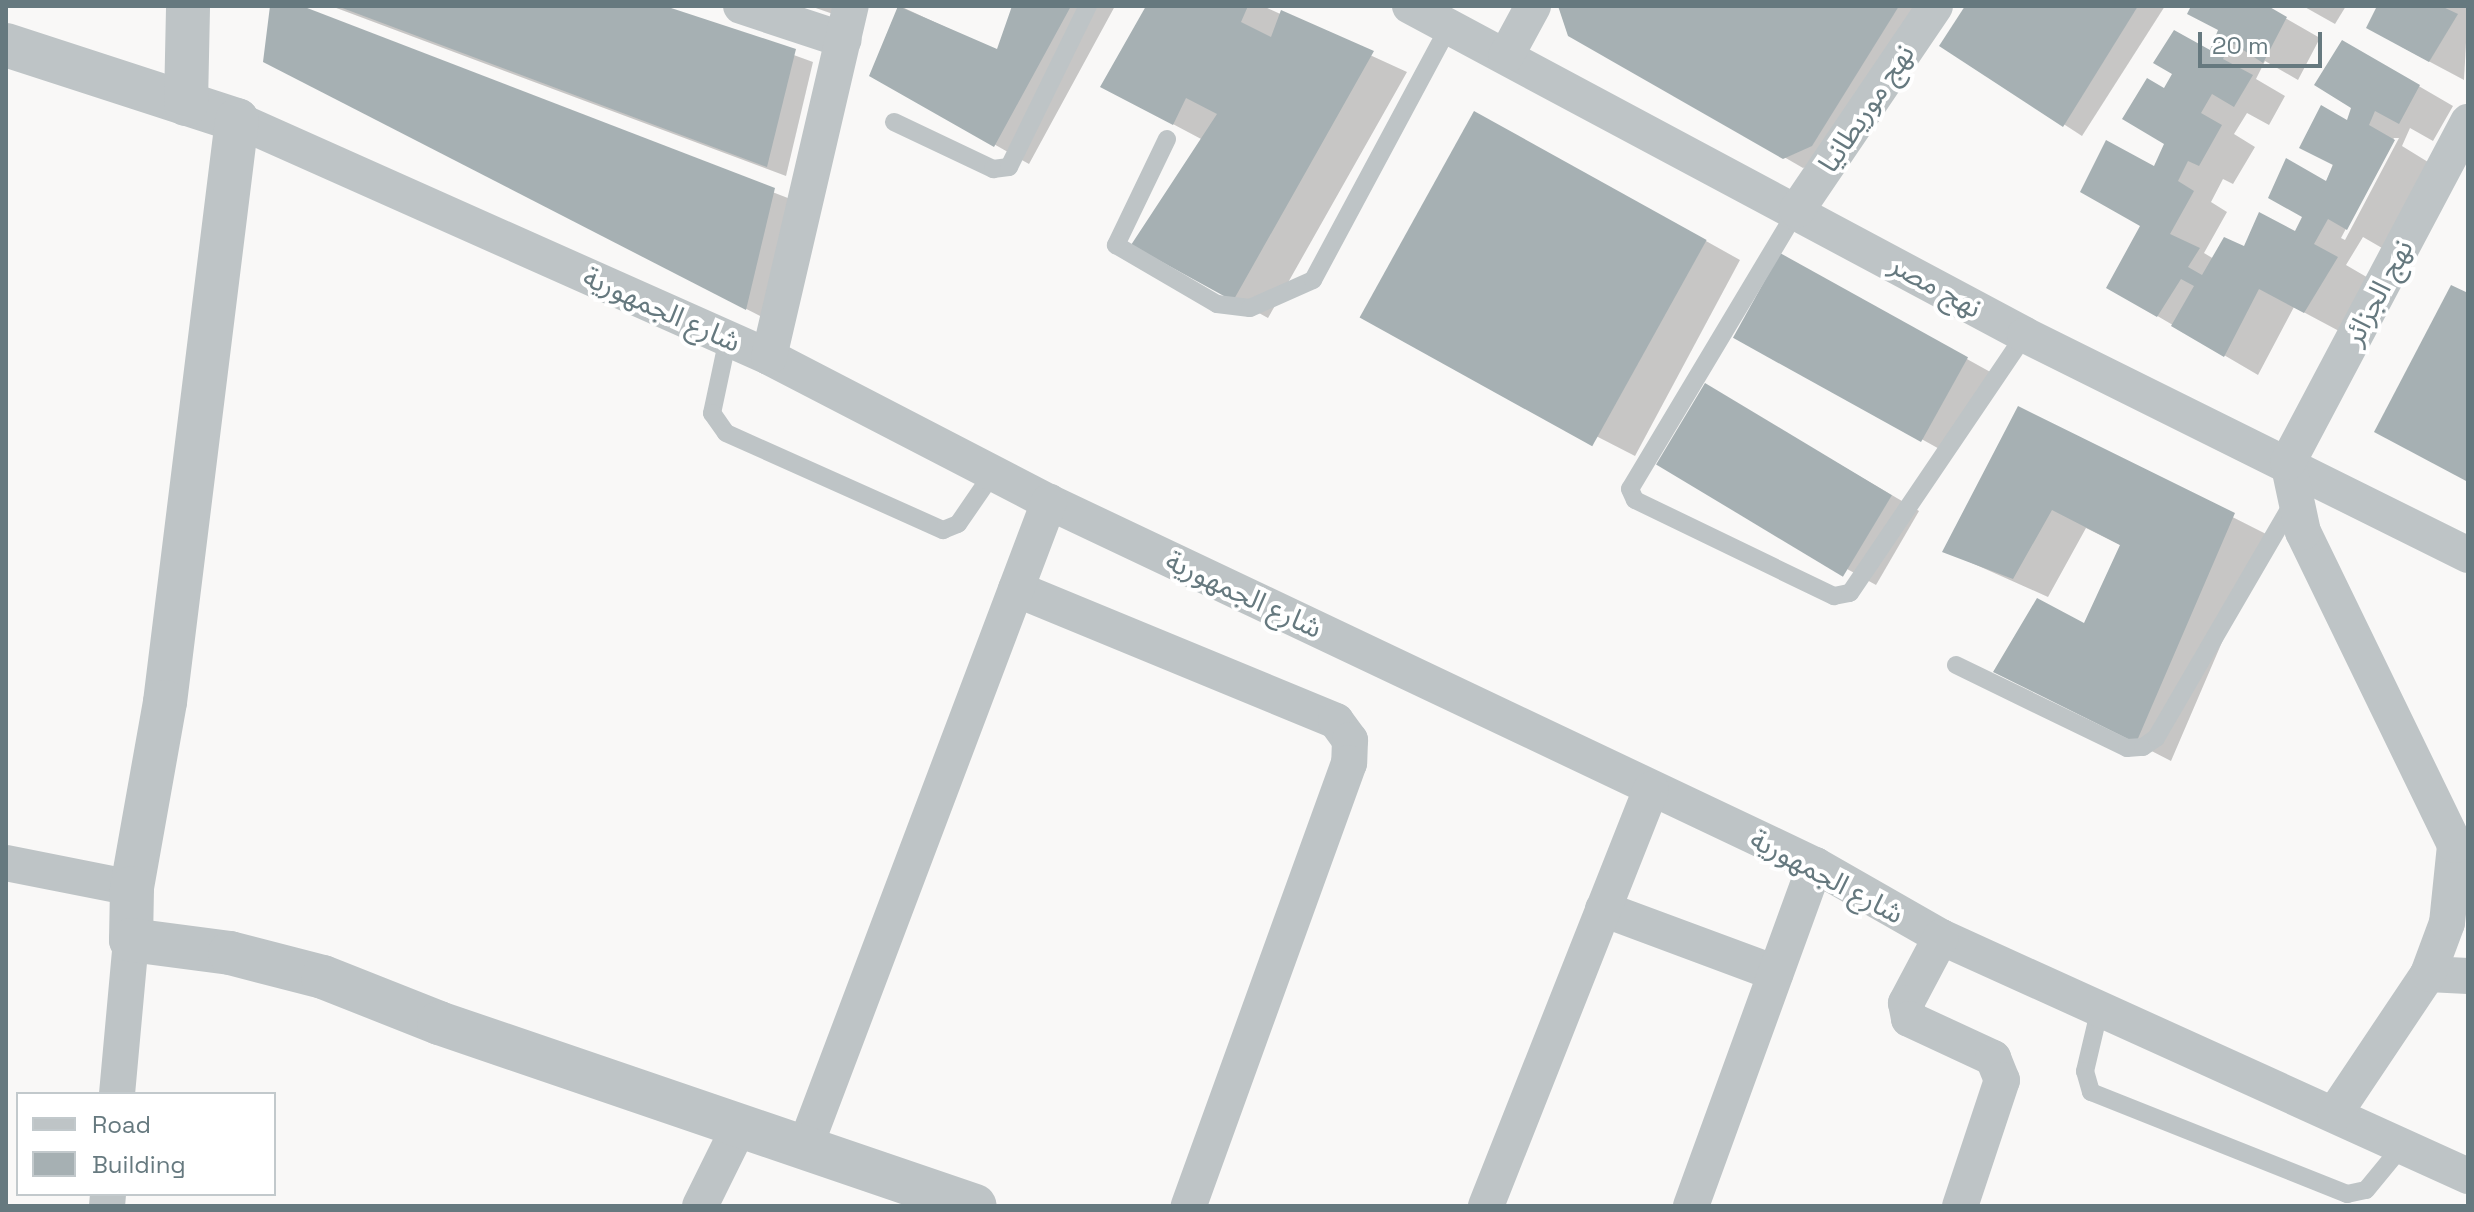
<!DOCTYPE html>
<html>
<head>
<meta charset="utf-8">
<style>
  body { margin:0 }
  #map { position:relative; width:2474px; height:1212px; overflow:hidden; background:#f9f8f7; font-family:"Space Grotesk","Noto Sans Arabic",sans-serif }
  div>[style] { position:absolute }
  .shadow>* { inset:0; background:#0003; transform-origin:0 0 }
  .building>* { inset:0; background:#a6b0b3; transform-origin:0 0 }
  .service>* { height:18px; margin:-9px; padding:0 9px; transform-origin:9px; border-radius:9px; background:#bec4c6 }
  .minor>* { height:36px; margin:-18px; padding:0 18px; transform-origin:18px; border-radius:18px; background:#bec4c6 }
  .tertiary>* { height:44px; margin:-22px; padding:0 22px; transform-origin:22px; border-radius:22px; background:#bec4c6 }
  span { translate:-50% -50%; white-space:nowrap; text-align:center; line-height:1.15; -webkit-text-stroke:8px #fff; paint-order:stroke }
  .street-label { font-size:28px; color:#66797f }
  .frame { position:absolute; inset:0; border:8px solid #66797f; pointer-events:none }
  .legend { position:absolute; left:16px; top:1092px; width:260px; height:104px; box-sizing:border-box; background:#fff; border:2px solid #c2c9cc; margin:0; padding:10px 14px; list-style:none; font-size:24px; color:#66797f }
  .legend li { display:flex; align-items:center; gap:16px; height:40px }
  .legend b { width:40px; border:2px solid #c2c9cc }
  .scale { position:absolute; left:2198px; top:32px; width:124px; height:36px; box-sizing:border-box; border:4px solid #66797f; border-top:0; padding-left:10px; font-size:24px; line-height:28px; white-space:nowrap; color:#66797f; -webkit-text-stroke:6px #fff; paint-order:stroke }
</style>
</head>
<body>
<div id="map">
  <div class="shadow">
    <div style="clip-path:polygon(272px 6px,296px 6px,793px 200px,764px 318px,284px 71px)"></div>
    <div style="clip-path:polygon(331px 6px,658px 6px,813px 62px,786px 176px)"></div>
    <div style="clip-path:polygon(810px 6px,835px 6px,833px 14px)"></div>
    <div style="clip-path:polygon(900px 6px,999px 52px,1015px 6px,1115px 6px,1029px 164px,872px 75px)"></div>
    <div style="clip-path:polygon(1148px 6px,1263px 6px,1407px 72px,1268px 318px,1168px 263px,1203px 140px,1103px 87px)"></div>
    <div style="clip-path:polygon(1561px 6px,1924px 6px,1830px 156px,1803px 168px,1570px 34px)"></div>
    <div style="clip-path:polygon(1967px 6px,2165px 6px,2082px 136px,1942px 45px)"></div>
    <div style="clip-path:polygon(evenodd,2193px 6px,2264px 6px,2320px 38px,2298px 80px,2265px 61px,2256px 79px,2285px 96px,2269px 125px,2247px 113px,2234px 134px,2255px 147px,2233px 184px,2223px 179px,2211px 202px,2227px 212px,2204px 253px,2214px 259px,2296px 234px,2326px 183px,2354px 107px,2343px 42px,2453px 106px,2433px 141px,2410px 128px,2402px 146px,2428px 162px,2382px 248px,2363px 237px,2346px 265px,2370px 279px,2339px 331px,2294px 307px,2258px 375px,2108px 287px,2142px 225px,2166px 143px,2165px 90px,2211px 52px,2220px 30px,2193px 6px,2394px 138px,2399px 138px,2345px 240px,2341px 238px,2394px 138px)"></div>
    <div style="clip-path:polygon(2303px 6px,2346px 6px,2335px 24px)"></div>
    <div style="clip-path:polygon(2380px 6px,2468px 6px,2464px 80px,2402px 47px)"></div>
    <div style="clip-path:polygon(1706px 241px,1740px 260px,1635px 456px,1361px 315px)"></div>
    <div style="left:1781px;top:256px;width:244px;height:92px;rotate:29deg"></div>
    <div style="clip-path:polygon(1706px 386px,1919px 511px,1876px 585px,1692px 483px)"></div>
    <div style="clip-path:polygon(2019px 409px,2268px 535px,2171px 761px,1996px 671px,2085px 625px,2122px 546px,2086px 528px,2048px 597px,1945px 551px)"></div>
  </div>
  <div class="building">
    <div style="clip-path:polygon(270px 6px,302px 6px,775px 188px,746px 310px,263px 62px)"></div>
    <div style="clip-path:polygon(337px 6px,665px 6px,796px 49px,767px 167px)"></div>
    <div style="clip-path:polygon(898px 6px,997px 49px,1012px 6px,1071px 6px,994px 147px,869px 76px)"></div>
    <div style="clip-path:polygon(1146px 6px,1248px 6px,1241px 22px,1271px 37px,1281px 10px,1374px 51px,1233px 301px,1131px 245px,1217px 114px,1186px 98px,1173px 125px,1100px 87px)"></div>
    <div style="clip-path:polygon(1558px 6px,1899px 6px,1812px 146px,1783px 159px,1568px 36px)"></div>
    <div style="clip-path:polygon(1965px 6px,2138px 6px,2063px 127px,1939px 46px)"></div>
    <div style="clip-path:polygon(2191px 6px,2268px 6px,2287px 17px,2263px 63px,2231px 42px,2223px 59px,2253px 75px,2234px 107px,2212px 94px,2201px 113px,2222px 125px,2199px 166px,2188px 161px,2178px 181px,2194px 191px,2170px 234px,2200px 248px,2188px 267px,2202px 275px,2224px 237px,2244px 246px,2259px 212px,2295px 231px,2302px 217px,2268px 198px,2286px 158px,2326px 181px,2333px 165px,2299px 148px,2321px 105px,2347px 120px,2351px 108px,2314px 85px,2342px 40px,2420px 85px,2399px 124px,2375px 111px,2369px 125px,2395px 140px,2347px 230px,2328px 219px,2314px 244px,2338px 257px,2304px 313px,2259px 289px,2224px 357px,2171px 326px,2194px 286px,2181px 279px,2157px 317px,2106px 288px,2140px 226px,2080px 192px,2106px 140px,2154px 166px,2164px 144px,2122px 119px,2147px 78px,2164px 88px,2172px 74px,2153px 63px,2174px 30px,2210px 50px,2218px 30px,2187px 14px)"></div>
    <div style="clip-path:polygon(2377px 6px,2441px 6px,2458px 14px,2429px 62px,2366px 28px)"></div>
    <div style="left:1474px;top:111px;width:266px;height:236px;rotate:29deg"></div>
    <div style="left:1780px;top:253px;width:215px;height:97px;rotate:29deg"></div>
    <div style="clip-path:polygon(2451px 285px,2468px 293px,2468px 482px,2374px 432px)"></div>
    <div style="left:1705px;top:383px;width:218px;height:95px;rotate:31deg"></div>
    <div style="clip-path:polygon(2018px 406px,2235px 513px,2136px 743px,1993px 672px,2037px 598px,2084px 623px,2120px 545px,2052px 510px,2013px 579px,1942px 552px)"></div>
  </div>
  <div class="service">
    <div style="left:894px;top:122px;width:110px;rotate:25.4deg"></div>
    <div style="left:993px;top:169px;width:16px;rotate:-7deg"></div>
    <div style="left:1009px;top:167px;width:179px;rotate:-63.9deg"></div>
    <div style="left:1167px;top:139px;width:118px;rotate:115.7deg"></div>
    <div style="left:1116px;top:245px;width:117px;rotate:30.3deg"></div>
    <div style="left:1217px;top:304px;width:33px;rotate:7deg"></div>
    <div style="left:1250px;top:308px;width:69px;rotate:-24deg"></div>
    <div style="left:1313px;top:280px;width:288px;rotate:-61.8deg"></div>
    <div style="left:1797px;top:210px;width:325px;rotate:120.9deg"></div>
    <div style="left:1630px;top:489px;width:12px;rotate:66deg"></div>
    <div style="left:1635px;top:500px;width:221px;rotate:25.8deg"></div>
    <div style="left:1834px;top:596px;width:16px;rotate:-11deg"></div>
    <div style="left:1850px;top:593px;width:312px;rotate:-55.9deg"></div>
    <div style="left:728px;top:338px;width:77px;rotate:102deg"></div>
    <div style="left:712px;top:413px;width:24px;rotate:55deg"></div>
    <div style="left:726px;top:433px;width:238px;rotate:24.1deg"></div>
    <div style="left:943px;top:530px;width:16px;rotate:-22deg"></div>
    <div style="left:958px;top:524px;width:62px;rotate:-55.5deg"></div>
    <div style="left:1956px;top:665px;width:190px;rotate:25.9deg"></div>
    <div style="left:2127px;top:748px;width:16px;rotate:-4deg"></div>
    <div style="left:2143px;top:747px;width:16px;rotate:-35deg"></div>
    <div style="left:2156px;top:738px;width:272px;rotate:-59.8deg"></div>
    <div style="left:2099px;top:1012px;width:61px;rotate:103.3deg"></div>
    <div style="left:2085px;top:1071px;width:22px;rotate:74deg"></div>
    <div style="left:2091px;top:1092px;width:276px;rotate:21.7deg"></div>
    <div style="left:2347px;top:1194px;width:19px;rotate:-12deg"></div>
    <div style="left:2366px;top:1190px;width:58px;rotate:-50.6deg"></div>
  </div>
  <div class="minor">
    <div style="left:741px;top:6px;width:108px;rotate:18.3deg"></div>
    <div style="left:1410px;top:6px;width:697px;rotate:28.14deg"></div>
    <div style="left:2025px;top:335px;width:495px;rotate:26.4deg"></div>
    <div style="left:1506px;top:56px;width:57px;rotate:-61.6deg"></div>
    <div style="left:237px;top:120px;width:582px;rotate:24.01deg"></div>
    <div style="left:769px;top:357px;width:315px;rotate:27.4deg"></div>
    <div style="left:1049px;top:502px;width:848px;rotate:25.36deg"></div>
    <div style="left:1815px;top:865px;width:145px;rotate:29.7deg"></div>
    <div style="left:1941px;top:937px;width:579px;rotate:24.39deg"></div>
    <div style="left:1797px;top:210px;width:246px;rotate:-55.9deg"></div>
    <div style="left:769px;top:357px;width:360px;rotate:-76.9deg"></div>
    <div style="left:1016px;top:589px;width:346px;rotate:22.4deg"></div>
    <div style="left:1336px;top:721px;width:24px;rotate:54deg"></div>
    <div style="left:1350px;top:740px;width:23px;rotate:92deg"></div>
    <div style="left:1349px;top:763px;width:471px;rotate:109.9deg"></div>
    <div style="left:6px;top:863px;width:128px;rotate:11.2deg"></div>
    <div style="left:1603px;top:909px;width:184px;rotate:20.4deg"></div>
    <div style="left:1941px;top:937px;width:75px;rotate:117.9deg"></div>
    <div style="left:1906px;top:1003px;width:16px;rotate:79deg"></div>
    <div style="left:1909px;top:1019px;width:93px;rotate:24.9deg"></div>
    <div style="left:1993px;top:1058px;width:24px;rotate:68deg"></div>
    <div style="left:2002px;top:1080px;width:133px;rotate:108.4deg"></div>
    <div style="left:2428px;top:974px;width:40px;rotate:2.9deg"></div>
    <div style="left:117px;top:1094px;width:155px;rotate:-84.8deg"></div>
    <div style="left:2335px;top:1113px;width:167px;rotate:-56.2deg"></div>
    <div style="left:2428px;top:974px;width:54px;rotate:-69.6deg"></div>
    <div style="left:2447px;top:923px;width:78px;rotate:-84.1deg"></div>
    <div style="left:2455px;top:845px;width:348px;rotate:-115.9deg"></div>
    <div style="left:2303px;top:532px;width:72px;rotate:-102.1deg"></div>
    <div style="left:2288px;top:462px;width:385px;rotate:-62.1deg"></div>
    <div style="left:805px;top:1147px;width:690px;rotate:-69.28deg"></div>
    <div style="left:107px;top:1206px;width:12px;rotate:-85deg"></div>
    <div style="left:700px;top:1206px;width:90px;rotate:-63.7deg"></div>
    <div style="left:1486px;top:1206px;width:448px;rotate:-68.4deg"></div>
    <div style="left:1691px;top:1206px;width:363px;rotate:-70deg"></div>
  </div>
  <div class="tertiary">
    <div style="left:6px;top:45px;width:243px;rotate:18deg"></div>
    <div style="left:237px;top:120px;width:586px;rotate:97.05deg"></div>
    <div style="left:165px;top:702px;width:189px;rotate:100.1deg"></div>
    <div style="left:132px;top:888px;width:52px;rotate:91.1deg"></div>
    <div style="left:131px;top:940px;width:100px;rotate:7.5deg"></div>
    <div style="left:230px;top:953px;width:96px;rotate:14.5deg"></div>
    <div style="left:323px;top:977px;width:125px;rotate:21.6deg"></div>
    <div style="left:439px;top:1023px;width:566px;rotate:18.85deg"></div>
    <div style="left:186px;top:104px;width:98px;rotate:-88.8deg"></div>
  </div>
  <div class="street-label">
    <span style="left:1866px;top:108px;rotate:-56deg">نهج موريطانيا</span>
    <span style="left:1936px;top:286px;rotate:29deg">نهج مصر</span>
    <span style="left:2378px;top:292px;rotate:-62deg">نهج الجزائر</span>
    <span style="left:662px;top:309px;rotate:24deg">شارع الجمهورية</span>
    <span style="left:1244px;top:594px;rotate:25deg">شارع الجمهورية</span>
    <span style="left:1827px;top:876px;rotate:28deg">شارع الجمهورية</span>
  </div>
  <div class="frame"></div>
  <ul class="legend">
  <li><b style="height:10px;background:#bec4c6"></b>Road</li>
  <li><b style="height:22px;background:#a6b0b3"></b>Building</li>
  </ul>
  <div class="scale">20 m</div>
</div>
</body>
</html>
